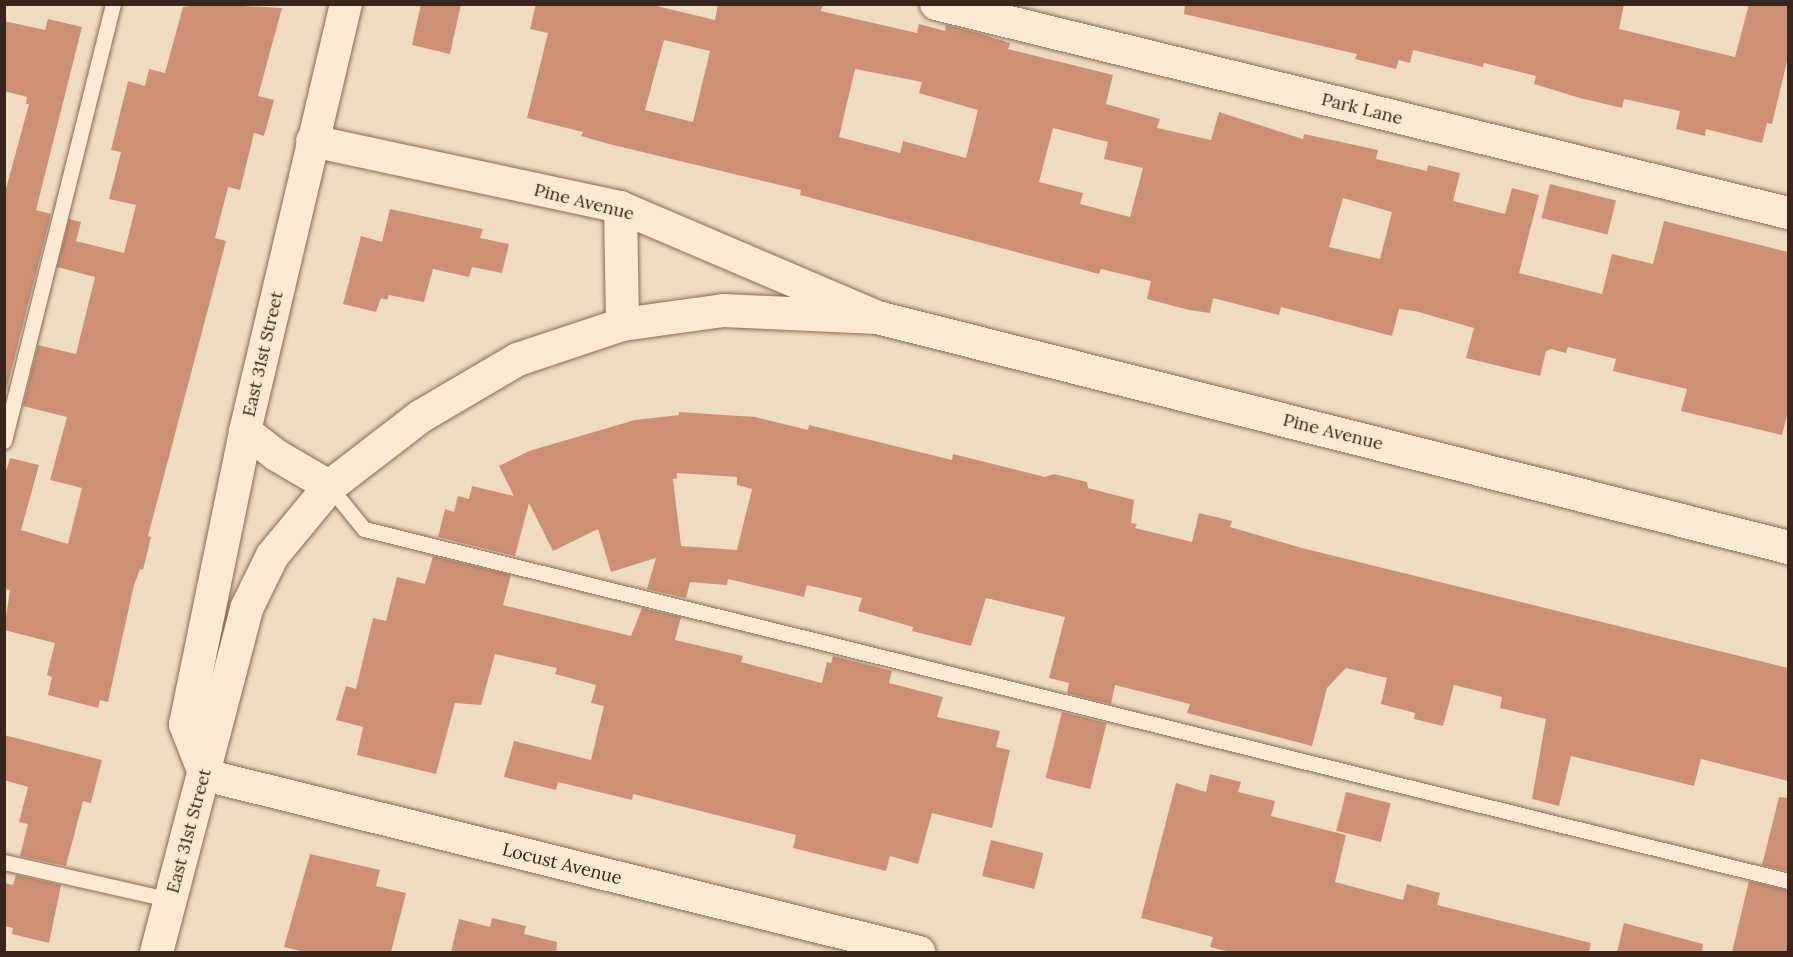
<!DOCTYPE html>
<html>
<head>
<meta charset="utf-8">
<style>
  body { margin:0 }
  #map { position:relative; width:1793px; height:957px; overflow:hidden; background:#efdcc0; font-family:Lora,serif }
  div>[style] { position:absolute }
  .building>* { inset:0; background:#ce9074; transform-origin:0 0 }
  .roads { filter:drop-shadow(0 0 2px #896c57) drop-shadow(0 0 2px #896c57) }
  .service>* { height:15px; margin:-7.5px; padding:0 7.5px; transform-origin:7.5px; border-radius:7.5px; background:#faead3 }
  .minor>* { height:32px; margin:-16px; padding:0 16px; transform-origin:16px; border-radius:16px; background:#faead3 }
  .tertiary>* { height:33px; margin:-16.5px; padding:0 16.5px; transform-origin:16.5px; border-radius:16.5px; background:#faead3 }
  span { translate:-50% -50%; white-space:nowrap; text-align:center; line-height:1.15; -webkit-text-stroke:4.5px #f6e7d0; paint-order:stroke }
  .street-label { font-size:18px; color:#38261c }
  .frame { position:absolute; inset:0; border:6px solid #38261c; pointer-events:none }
</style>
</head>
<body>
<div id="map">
  <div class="building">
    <div style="clip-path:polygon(205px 4px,282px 8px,258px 96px,274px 100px,264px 136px,254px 133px,240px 190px,228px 187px,215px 238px,226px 241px,148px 536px,151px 537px,143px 570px,140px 569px,134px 585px,108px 702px,100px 700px,98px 708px,48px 695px,52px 677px,47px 675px,55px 643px,4px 630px,10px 590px,4px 589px,4px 478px,10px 458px,39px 465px,21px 530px,68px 544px,82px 488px,50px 480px,67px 417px,23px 406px,38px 345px,76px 354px,95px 277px,57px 267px,69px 219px,81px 222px,76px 241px,124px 253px,136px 205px,109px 199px,121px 152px,111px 150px,128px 81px,145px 86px,149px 69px,165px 73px,183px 7px)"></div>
    <div style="clip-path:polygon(421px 4px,461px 4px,450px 54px,412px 45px)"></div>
    <div style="clip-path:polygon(evenodd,536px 4px,648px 4px,715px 20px,718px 4px,823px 4px,821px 11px,917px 33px,919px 24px,945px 31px,946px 25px,978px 33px,1010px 43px,1008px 49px,1113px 75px,1106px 104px,1160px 119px,1157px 128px,1211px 140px,1219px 112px,1303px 139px,1304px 134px,1378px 150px,1376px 159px,1427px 171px,1428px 165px,1460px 173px,1453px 201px,1505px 214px,1512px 188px,1539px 195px,1519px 273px,1602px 294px,1612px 254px,1653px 264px,1664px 221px,1788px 252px,1788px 411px,1782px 435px,1681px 411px,1687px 389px,1613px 371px,1616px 359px,1568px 347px,1566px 353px,1551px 349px,1546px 351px,1540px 376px,1466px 358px,1474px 328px,1415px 311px,1399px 309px,1392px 336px,1281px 307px,1279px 315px,1213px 298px,1210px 313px,1189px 310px,1147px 299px,1151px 281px,1101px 269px,1099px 274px,800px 195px,801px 190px,609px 144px,581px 136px,583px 132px,527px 118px,548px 33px,530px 29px,536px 4px,664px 40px,710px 51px,693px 122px,645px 110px,664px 40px,536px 4px,855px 69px,922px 82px,919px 93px,978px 110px,966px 158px,903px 141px,900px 153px,839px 137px,855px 69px,536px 4px,1053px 128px,1108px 142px,1104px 159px,1143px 168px,1130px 217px,1080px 204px,1083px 193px,1039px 182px,1053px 128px,536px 4px,1343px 198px,1392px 212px,1380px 259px,1329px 247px,1343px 198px)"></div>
    <div style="clip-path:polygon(1185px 4px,1624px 4px,1619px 29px,1735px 57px,1749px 4px,1788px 4px,1788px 57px,1772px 124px,1767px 123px,1762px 143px,1706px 129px,1705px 136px,1676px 129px,1680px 111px,1624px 99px,1622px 108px,1580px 98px,1534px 84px,1536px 76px,1484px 63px,1483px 67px,1413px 50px,1410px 63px,1399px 60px,1396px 69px,1355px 59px,1357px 54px,1184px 14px)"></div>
    <div style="clip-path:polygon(48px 19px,82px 27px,36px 210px,51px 214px,4px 399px,4px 196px,29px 104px,26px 104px,27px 97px,4px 91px,4px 21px,45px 30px)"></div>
    <div style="left:1550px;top:184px;width:68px;height:35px;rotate:14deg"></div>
    <div style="clip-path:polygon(390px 209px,483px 229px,480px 238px,509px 244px,502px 273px,472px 267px,469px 277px,433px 269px,424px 302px,389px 295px,387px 300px,381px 298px,376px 312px,343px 304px,361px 236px,382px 242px)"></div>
    <div style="clip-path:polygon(evenodd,679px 412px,755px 417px,808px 430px,809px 425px,952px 460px,953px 454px,1045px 477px,1054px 474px,1087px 482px,1088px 488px,1134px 500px,1131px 523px,1137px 524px,1135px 528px,1192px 542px,1199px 513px,1232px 521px,1230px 527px,1302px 548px,1788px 668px,1788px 781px,1701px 759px,1694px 786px,1571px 756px,1559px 806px,1532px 799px,1546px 719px,1500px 708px,1502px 697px,1454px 685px,1443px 726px,1414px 719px,1415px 713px,1381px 704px,1387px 678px,1346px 668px,1327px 688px,1312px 746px,1187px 713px,1190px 704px,1115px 685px,1111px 704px,1067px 693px,1069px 683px,1049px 678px,1065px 617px,986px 598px,971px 646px,912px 631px,913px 627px,858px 611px,862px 598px,807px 585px,804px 597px,728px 579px,727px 585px,690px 582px,686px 598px,647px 589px,656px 558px,611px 572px,598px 529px,553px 551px,529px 503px,515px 556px,438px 537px,445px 509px,454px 512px,458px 496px,469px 499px,472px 486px,514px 496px,499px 466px,529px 451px,635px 420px,679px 415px,679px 412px,677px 473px,737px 477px,737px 485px,752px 489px,737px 550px,681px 546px,673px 479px,677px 478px,677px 473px)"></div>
    <div style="clip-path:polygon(433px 556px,511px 575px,503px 605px,631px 636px,642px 608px,681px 617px,675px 640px,743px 656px,741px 662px,822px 683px,827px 662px,831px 663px,833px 656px,892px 671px,889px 683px,943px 697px,937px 717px,1000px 731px,996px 747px,1010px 750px,992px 828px,932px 813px,918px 864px,890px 856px,886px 871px,793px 848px,796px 835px,633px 794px,632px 800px,558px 782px,556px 790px,504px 777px,514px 741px,591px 760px,604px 706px,591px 703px,596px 685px,555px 674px,557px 668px,495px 654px,481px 705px,455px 703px,436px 774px,357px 755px,363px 727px,336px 720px,346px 686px,356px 689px,373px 618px,386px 621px,397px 577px,425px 584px)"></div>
    <div style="left:1062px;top:712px;width:46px;height:68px;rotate:14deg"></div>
    <div style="clip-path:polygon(4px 735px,102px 760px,91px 803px,83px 801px,66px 866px,20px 856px,28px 824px,19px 822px,28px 787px,4px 780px)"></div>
    <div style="clip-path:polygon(1210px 774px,1241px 782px,1238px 792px,1275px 801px,1271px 816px,1346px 835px,1335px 882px,1403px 900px,1407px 884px,1440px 893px,1437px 905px,1591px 943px,1589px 952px,1230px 952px,1210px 947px,1213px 937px,1141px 918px,1176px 783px,1206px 792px)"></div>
    <div style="left:1346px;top:792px;width:46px;height:40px;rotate:14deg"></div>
    <div style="clip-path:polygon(1779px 797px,1788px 798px,1788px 871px,1762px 865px)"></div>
    <div style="left:991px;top:840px;width:54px;height:37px;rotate:14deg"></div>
    <div style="clip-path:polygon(310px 854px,380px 870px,376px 886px,406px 893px,391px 952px,305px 952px,284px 947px)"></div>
    <div style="clip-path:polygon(16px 875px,61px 885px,49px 943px,12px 934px,13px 928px,4px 926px,4px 883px,13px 885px)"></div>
    <div style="clip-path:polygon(1749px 881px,1788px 890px,1788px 952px,1732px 952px)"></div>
    <div style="clip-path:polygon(492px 918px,526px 926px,524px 934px,557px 942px,556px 952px,451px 952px,459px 919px,490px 927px)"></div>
    <div style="clip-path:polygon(1624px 923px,1703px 944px,1702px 952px,1617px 952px)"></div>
  </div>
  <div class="roads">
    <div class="service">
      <div style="left:4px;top:441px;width:450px;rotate:-76deg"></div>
      <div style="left:329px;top:486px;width:55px;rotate:50.9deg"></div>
      <div style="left:364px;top:529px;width:1467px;rotate:13.88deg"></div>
      <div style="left:4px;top:862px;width:171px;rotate:12.8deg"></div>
    </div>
    <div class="minor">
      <div style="left:936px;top:4px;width:877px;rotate:13.78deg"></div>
      <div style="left:312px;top:141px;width:315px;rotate:12.1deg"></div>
      <div style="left:620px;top:207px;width:275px;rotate:23.1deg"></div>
      <div style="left:329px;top:486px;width:61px;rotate:-149.7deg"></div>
      <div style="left:276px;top:455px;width:39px;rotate:-142deg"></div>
      <div style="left:245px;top:431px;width:439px;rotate:-76.7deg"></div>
      <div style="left:205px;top:775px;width:736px;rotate:13.92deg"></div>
    </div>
    <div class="tertiary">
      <div style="left:620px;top:207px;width:117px;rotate:89deg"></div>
      <div style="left:205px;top:775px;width:55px;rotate:-111.4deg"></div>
      <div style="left:185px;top:724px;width:299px;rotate:-78.4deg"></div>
      <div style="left:156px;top:952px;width:356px;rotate:-75.3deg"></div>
      <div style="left:246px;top:608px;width:59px;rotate:-63.9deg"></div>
      <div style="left:272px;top:555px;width:89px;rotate:-50.4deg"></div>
      <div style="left:329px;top:486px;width:115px;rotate:-37.6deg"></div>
      <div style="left:420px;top:416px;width:113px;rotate:-30.4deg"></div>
      <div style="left:517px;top:359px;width:111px;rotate:-18.4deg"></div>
      <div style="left:622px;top:324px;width:102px;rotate:-7.9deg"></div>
      <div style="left:723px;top:310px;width:154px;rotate:2.6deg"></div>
      <div style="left:877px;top:317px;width:940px;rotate:14.17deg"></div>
    </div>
  </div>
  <div class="street-label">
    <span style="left:1362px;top:109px;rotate:14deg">Park Lane</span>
    <span style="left:584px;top:202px;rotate:14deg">Pine Avenue</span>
    <span style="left:263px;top:354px;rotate:-77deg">East 31st Street</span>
    <span style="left:1333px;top:432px;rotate:14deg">Pine Avenue</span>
    <span style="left:189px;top:831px;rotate:-75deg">East 31st Street</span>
    <span style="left:562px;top:864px;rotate:14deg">Locust Avenue</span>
  </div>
  <div class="frame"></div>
</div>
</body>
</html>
